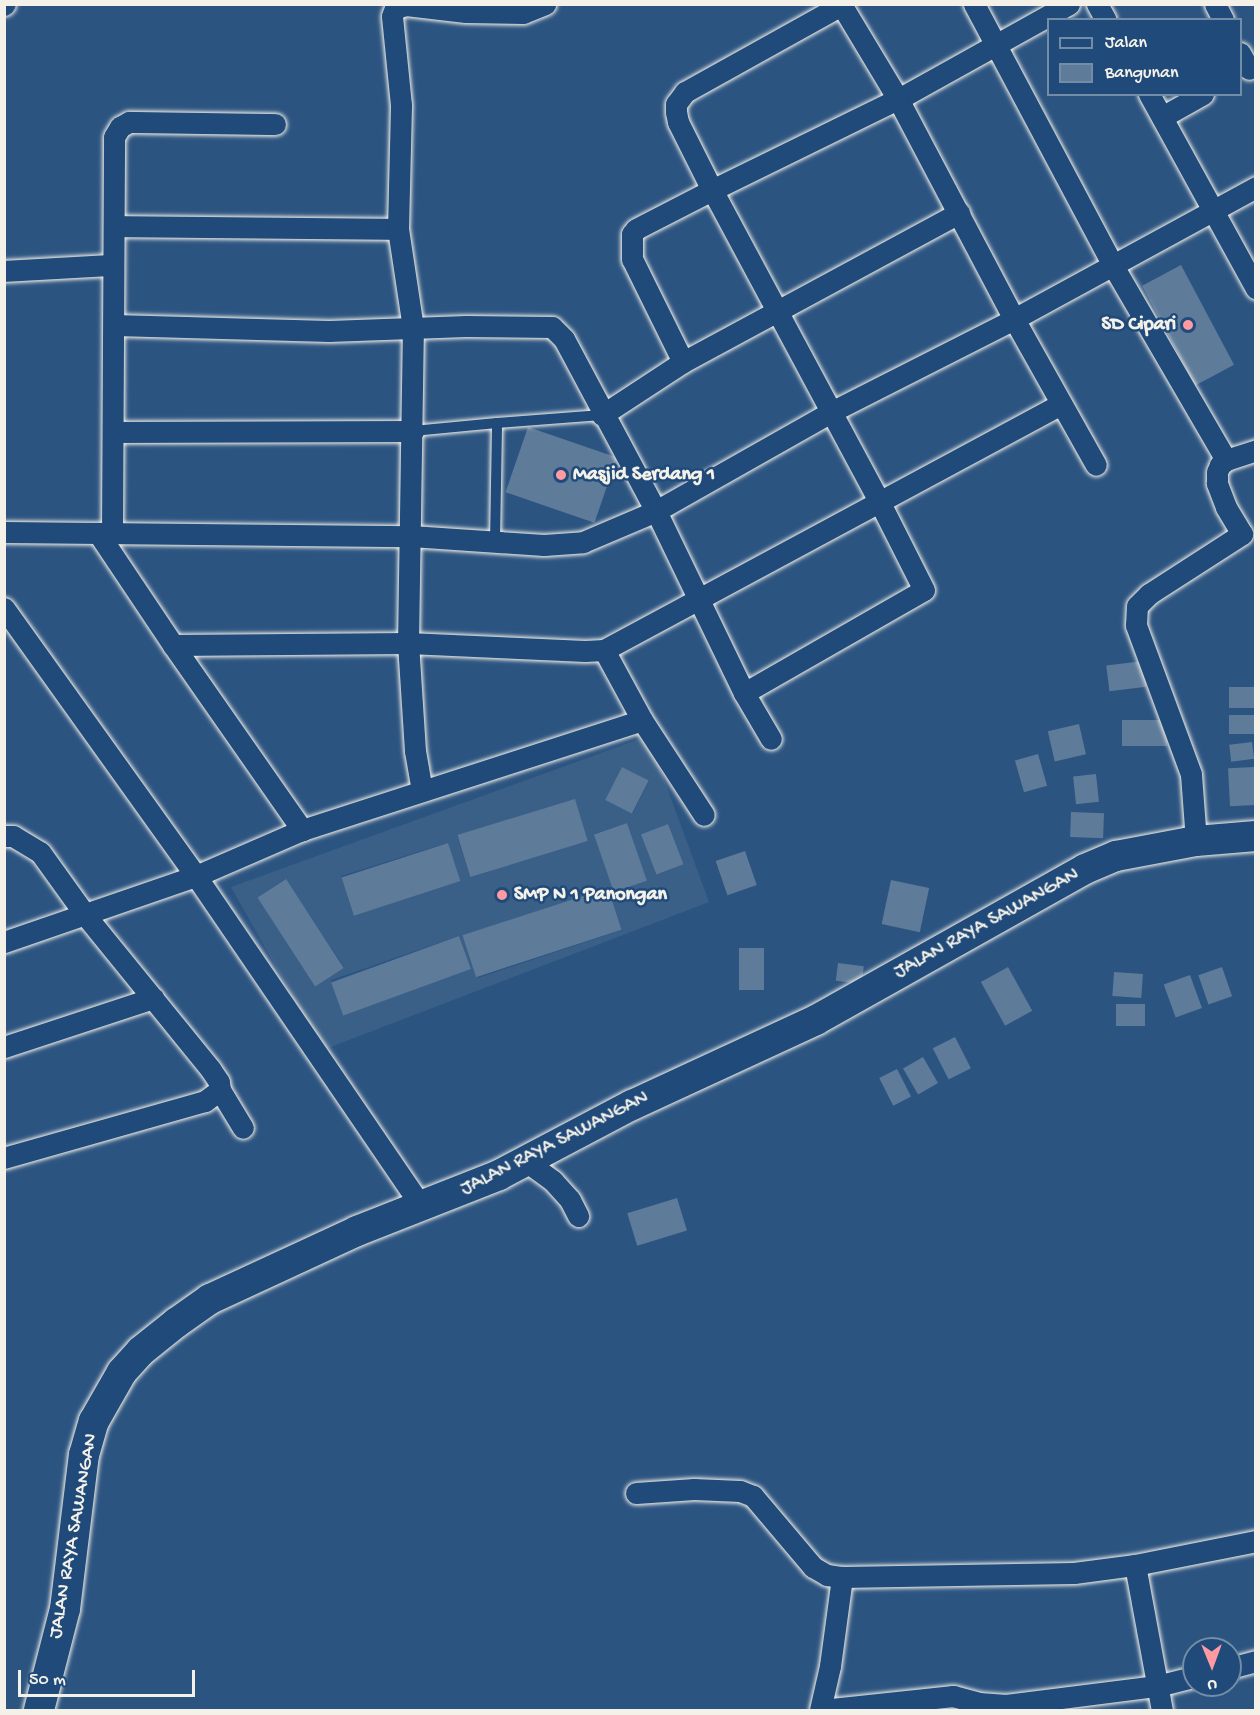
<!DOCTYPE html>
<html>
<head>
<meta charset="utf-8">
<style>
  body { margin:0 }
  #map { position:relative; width:1260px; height:1715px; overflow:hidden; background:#2c5481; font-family:"Gochi Hand",sans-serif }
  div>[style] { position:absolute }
  .built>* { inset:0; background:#3b6088 }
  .building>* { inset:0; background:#5e7b9a; transform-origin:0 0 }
  .roads { filter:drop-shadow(0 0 2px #f4f1e8) drop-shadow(0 0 2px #f4f1e8) }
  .lane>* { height:10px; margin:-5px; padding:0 5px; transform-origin:5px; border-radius:5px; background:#1f4a7a }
  .street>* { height:21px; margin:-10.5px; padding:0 10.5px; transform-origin:10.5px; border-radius:10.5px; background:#1f4a7a }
  .secondary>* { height:30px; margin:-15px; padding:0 15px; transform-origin:15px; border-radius:15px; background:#1f4a7a }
  .dots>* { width:16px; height:16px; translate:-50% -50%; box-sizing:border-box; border:3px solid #1f4a7a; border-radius:50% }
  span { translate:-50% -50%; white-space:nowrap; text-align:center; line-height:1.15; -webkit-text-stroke:5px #1f4a7a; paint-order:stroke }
  .poi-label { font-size:20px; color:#f4f1e8; font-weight:700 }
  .right { translate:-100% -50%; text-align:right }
  .left { translate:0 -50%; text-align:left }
  .street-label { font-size:20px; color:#f4f1e8 }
  .frame { position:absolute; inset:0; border:6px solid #f4f1e8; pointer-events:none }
  .legend { position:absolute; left:1047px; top:18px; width:195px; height:78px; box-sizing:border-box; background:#1f4a7a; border:2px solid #748da6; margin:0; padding:8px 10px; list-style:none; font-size:18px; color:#f4f1e8 }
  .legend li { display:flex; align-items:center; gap:12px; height:30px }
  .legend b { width:30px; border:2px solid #748da6 }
  .north { position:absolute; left:1182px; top:1637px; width:60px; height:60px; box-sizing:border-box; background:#1f4a7a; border:2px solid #748da6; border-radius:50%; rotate:179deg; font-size:16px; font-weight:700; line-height:24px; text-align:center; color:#f4f1e8 }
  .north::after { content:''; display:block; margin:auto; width:21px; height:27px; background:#ff9aa2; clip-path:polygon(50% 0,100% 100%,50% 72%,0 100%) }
  .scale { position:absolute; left:18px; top:1670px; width:177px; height:27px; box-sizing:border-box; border:3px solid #f4f1e8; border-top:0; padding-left:8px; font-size:18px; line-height:21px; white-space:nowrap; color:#f4f1e8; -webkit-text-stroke:4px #1f4a7a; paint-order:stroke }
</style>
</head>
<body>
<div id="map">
  <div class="built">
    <div style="clip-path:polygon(evenodd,648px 736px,709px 902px,320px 1051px,313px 1032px,231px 887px,648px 736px,622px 767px,649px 781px,633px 813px,606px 799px,622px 767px,648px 736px,575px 800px,588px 841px,470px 877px,457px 836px,575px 800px,648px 736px,627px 823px,646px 881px,614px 892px,594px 834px,627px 823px,648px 736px,668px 824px,656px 874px,641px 835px,668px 824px,648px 736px,447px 843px,460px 880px,353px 914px,341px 876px,447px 843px,648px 736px,285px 879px,344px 967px,316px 986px,258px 897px,285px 879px,648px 736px,608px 888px,622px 930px,478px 978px,464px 937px,608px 888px,648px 736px,459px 936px,471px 969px,343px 1014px,331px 980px,459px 936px)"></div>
  </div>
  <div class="building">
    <div style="left:1181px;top:265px;width:113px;height:44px;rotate:62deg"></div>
    <div style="left:528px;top:427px;width:94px;height:69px;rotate:19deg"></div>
    <div style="left:1143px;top:661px;width:26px;height:37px;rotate:83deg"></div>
    <div style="left:1256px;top:687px;width:21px;height:27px;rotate:90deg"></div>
    <div style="left:1256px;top:715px;width:19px;height:27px;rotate:90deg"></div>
    <div style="left:1122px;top:720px;width:45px;height:26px"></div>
    <div style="left:1079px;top:724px;width:31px;height:32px;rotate:77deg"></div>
    <div style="left:1252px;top:742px;width:17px;height:23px;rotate:83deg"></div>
    <div style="left:1038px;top:754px;width:33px;height:24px;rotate:74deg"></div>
    <div style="left:622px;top:767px;width:30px;height:37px;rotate:27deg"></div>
    <div style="left:1254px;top:767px;width:38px;height:26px;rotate:87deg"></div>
    <div style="left:1096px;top:774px;width:28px;height:23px;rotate:84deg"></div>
    <div style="left:575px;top:799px;width:44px;height:123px;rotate:73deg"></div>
    <div style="left:1071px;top:812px;width:33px;height:25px;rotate:2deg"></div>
    <div style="left:627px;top:823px;width:61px;height:35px;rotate:71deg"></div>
    <div style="left:668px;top:824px;width:43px;height:29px;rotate:69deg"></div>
    <div style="left:448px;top:843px;width:40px;height:112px;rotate:72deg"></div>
    <div style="left:745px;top:851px;width:36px;height:31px;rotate:71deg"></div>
    <div style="left:286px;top:879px;width:106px;height:34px;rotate:57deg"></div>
    <div style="left:891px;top:880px;width:39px;height:45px;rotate:12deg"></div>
    <div style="left:608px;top:888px;width:44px;height:153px;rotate:72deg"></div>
    <div style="left:459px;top:936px;width:35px;height:136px;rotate:70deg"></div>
    <div style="left:739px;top:948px;width:25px;height:42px"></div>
    <div style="left:838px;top:963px;width:26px;height:18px;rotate:7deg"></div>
    <div style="left:1008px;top:967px;width:50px;height:31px;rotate:61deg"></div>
    <div style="left:1222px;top:967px;width:31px;height:25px;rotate:71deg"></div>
    <div style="left:1114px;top:972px;width:29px;height:24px;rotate:4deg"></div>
    <div style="left:1190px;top:975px;width:35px;height:28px;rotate:70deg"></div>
    <div style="left:1116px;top:1004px;width:29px;height:22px"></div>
    <div style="left:955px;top:1037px;width:35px;height:25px;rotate:63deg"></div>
    <div style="left:923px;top:1057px;width:30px;height:23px;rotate:60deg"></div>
    <div style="left:897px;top:1069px;width:31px;height:20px;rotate:63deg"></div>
    <div style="left:677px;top:1198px;width:34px;height:52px;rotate:73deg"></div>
  </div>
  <div class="roads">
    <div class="lane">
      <div style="left:413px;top:431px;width:84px;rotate:-5.4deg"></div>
      <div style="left:495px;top:542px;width:119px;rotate:-89deg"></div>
      <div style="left:497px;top:423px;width:105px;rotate:-4.4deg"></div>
    </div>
    <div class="street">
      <div style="left:974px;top:4px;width:294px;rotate:62deg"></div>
      <div style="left:1112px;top:264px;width:227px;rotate:59.8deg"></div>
      <div style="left:1069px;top:4px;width:196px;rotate:150.9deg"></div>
      <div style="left:898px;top:99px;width:249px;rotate:62.2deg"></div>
      <div style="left:1014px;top:319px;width:167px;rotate:60.7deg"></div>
      <div style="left:1097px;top:4px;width:18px;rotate:61deg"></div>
      <div style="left:1215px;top:4px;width:18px;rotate:63deg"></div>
      <div style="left:4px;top:5px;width:1px;rotate:-45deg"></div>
      <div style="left:1240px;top:53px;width:18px;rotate:61deg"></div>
      <div style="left:1149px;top:94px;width:222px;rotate:61.2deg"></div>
      <div style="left:1162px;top:117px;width:47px;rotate:-29.3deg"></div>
      <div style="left:114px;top:226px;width:284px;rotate:0.6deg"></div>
      <div style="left:4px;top:271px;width:109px;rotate:-3.2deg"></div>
      <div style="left:114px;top:325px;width:215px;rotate:1.6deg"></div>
      <div style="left:329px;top:331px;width:137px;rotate:-2.1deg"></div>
      <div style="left:466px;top:326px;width:86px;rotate:0.7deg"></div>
      <div style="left:552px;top:327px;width:17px;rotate:45deg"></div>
      <div style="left:564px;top:339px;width:195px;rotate:61.9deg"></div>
      <div style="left:656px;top:511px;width:202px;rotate:64.2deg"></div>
      <div style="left:744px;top:693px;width:53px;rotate:59.6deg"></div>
      <div style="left:683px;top:362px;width:115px;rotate:-116.3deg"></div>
      <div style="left:632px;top:259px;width:25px;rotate:-90deg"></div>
      <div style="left:632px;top:234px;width:6px;rotate:-51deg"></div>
      <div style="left:636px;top:229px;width:85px;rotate:-27.2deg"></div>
      <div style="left:712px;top:190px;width:207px;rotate:-26.1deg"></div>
      <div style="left:898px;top:99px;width:111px;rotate:-121deg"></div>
      <div style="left:602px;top:415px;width:97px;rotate:-33.2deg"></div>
      <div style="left:683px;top:362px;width:314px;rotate:-28.4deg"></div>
      <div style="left:113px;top:432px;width:300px;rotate:-0.2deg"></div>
      <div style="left:4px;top:532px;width:407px;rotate:0.6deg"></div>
      <div style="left:411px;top:536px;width:133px;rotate:3.9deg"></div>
      <div style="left:544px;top:545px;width:39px;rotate:-4deg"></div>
      <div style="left:583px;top:542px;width:79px;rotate:-23deg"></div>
      <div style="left:656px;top:511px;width:201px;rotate:-29.5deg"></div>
      <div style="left:831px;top:412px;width:205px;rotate:-26.9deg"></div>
      <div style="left:1014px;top:319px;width:276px;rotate:-28.6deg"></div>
      <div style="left:98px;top:533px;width:135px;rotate:56.2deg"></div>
      <div style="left:173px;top:645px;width:226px;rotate:55.1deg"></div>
      <div style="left:112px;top:533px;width:396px;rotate:-89.7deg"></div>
      <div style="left:114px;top:137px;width:12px;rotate:-59deg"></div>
      <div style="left:120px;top:127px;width:10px;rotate:-29deg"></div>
      <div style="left:129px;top:122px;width:146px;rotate:0.8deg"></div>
      <div style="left:4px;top:608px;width:330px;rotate:54.4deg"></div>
      <div style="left:196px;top:876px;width:401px;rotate:55.7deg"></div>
      <div style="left:173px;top:645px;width:235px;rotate:-0.5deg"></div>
      <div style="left:408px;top:643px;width:177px;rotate:2.6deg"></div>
      <div style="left:585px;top:651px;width:19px;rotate:-3deg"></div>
      <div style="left:604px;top:650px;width:519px;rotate:-28.29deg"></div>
      <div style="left:604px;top:650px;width:80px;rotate:61.5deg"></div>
      <div style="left:642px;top:720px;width:113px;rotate:56.9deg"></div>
      <div style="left:744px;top:693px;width:207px;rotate:-29.8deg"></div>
      <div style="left:924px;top:590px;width:100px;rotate:-116.8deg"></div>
      <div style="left:879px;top:501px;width:353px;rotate:-118.2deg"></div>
      <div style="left:712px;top:190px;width:76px;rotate:-116.6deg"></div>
      <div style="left:678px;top:122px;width:10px;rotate:-101deg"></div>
      <div style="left:676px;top:112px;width:8px;rotate:-90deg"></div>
      <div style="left:676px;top:104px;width:15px;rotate:-53deg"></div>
      <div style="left:685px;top:92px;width:179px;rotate:-29.1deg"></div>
      <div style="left:422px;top:791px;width:41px;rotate:-99.9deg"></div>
      <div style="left:415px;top:751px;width:108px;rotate:-93.7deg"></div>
      <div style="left:408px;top:643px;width:315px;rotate:-89.1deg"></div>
      <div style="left:413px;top:328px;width:100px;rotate:-98.6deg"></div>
      <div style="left:398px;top:229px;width:124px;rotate:-88.6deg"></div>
      <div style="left:401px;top:105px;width:89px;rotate:-95.8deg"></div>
      <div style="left:392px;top:16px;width:9px;rotate:-69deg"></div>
      <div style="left:395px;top:8px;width:11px;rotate:-15deg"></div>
      <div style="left:406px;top:5px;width:60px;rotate:6.7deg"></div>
      <div style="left:466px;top:12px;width:57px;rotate:1deg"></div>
      <div style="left:523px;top:13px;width:24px;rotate:-22deg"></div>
      <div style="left:4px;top:836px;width:9px"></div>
      <div style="left:13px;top:836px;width:31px;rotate:31deg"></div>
      <div style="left:40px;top:852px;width:79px;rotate:54.3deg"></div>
      <div style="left:86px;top:916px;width:198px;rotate:50.9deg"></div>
      <div style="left:211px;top:1070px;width:14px;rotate:56deg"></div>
      <div style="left:219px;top:1082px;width:8px;rotate:83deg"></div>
      <div style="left:220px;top:1090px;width:19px;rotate:144deg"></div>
      <div style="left:205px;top:1101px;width:209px;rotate:164.2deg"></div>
      <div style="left:1196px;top:841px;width:67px;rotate:-94.3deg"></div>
      <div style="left:1191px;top:774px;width:159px;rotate:-110.3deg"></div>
      <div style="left:1136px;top:625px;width:19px;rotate:-87deg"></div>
      <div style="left:1137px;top:606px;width:17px;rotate:-45deg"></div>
      <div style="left:1149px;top:594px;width:111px;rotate:-32.8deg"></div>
      <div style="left:1242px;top:534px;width:31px;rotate:-121deg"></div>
      <div style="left:1226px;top:507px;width:26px;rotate:-111deg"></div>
      <div style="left:1217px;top:483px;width:11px;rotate:-90deg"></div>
      <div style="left:1217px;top:472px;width:8px;rotate:-67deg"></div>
      <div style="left:1220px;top:465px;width:8px;rotate:-40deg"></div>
      <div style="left:1226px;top:460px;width:32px;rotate:-18deg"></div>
      <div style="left:4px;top:942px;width:203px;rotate:-19deg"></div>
      <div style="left:196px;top:876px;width:116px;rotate:-23.5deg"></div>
      <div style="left:302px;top:830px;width:357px;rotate:-17.9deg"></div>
      <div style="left:4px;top:1047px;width:157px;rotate:-18.2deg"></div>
      <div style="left:220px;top:1090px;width:44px;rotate:58.8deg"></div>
      <div style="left:527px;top:1162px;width:32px;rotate:36deg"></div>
      <div style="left:553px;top:1181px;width:25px;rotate:48deg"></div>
      <div style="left:570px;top:1200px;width:18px;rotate:63deg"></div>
      <div style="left:636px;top:1493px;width:58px;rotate:-3.9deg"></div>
      <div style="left:694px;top:1489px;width:46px;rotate:2.5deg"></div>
      <div style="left:740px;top:1491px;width:14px;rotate:21deg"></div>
      <div style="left:753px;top:1496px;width:93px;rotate:49.8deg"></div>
      <div style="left:813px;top:1567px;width:16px;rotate:30deg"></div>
      <div style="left:827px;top:1575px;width:15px;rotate:8deg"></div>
      <div style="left:842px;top:1577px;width:232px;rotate:-1deg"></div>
      <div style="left:1074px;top:1573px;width:62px;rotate:-7.5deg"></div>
      <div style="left:1135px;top:1565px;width:123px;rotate:-11.2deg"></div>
      <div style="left:1135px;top:1565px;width:147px;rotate:79.5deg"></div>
      <div style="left:1230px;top:1668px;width:27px;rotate:-15deg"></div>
      <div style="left:820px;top:1710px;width:45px;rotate:-77.2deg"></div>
      <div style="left:830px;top:1666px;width:90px;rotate:-82.3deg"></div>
      <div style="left:822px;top:1710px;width:132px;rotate:-6.1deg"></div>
      <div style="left:953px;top:1696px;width:27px;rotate:15deg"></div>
      <div style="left:979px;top:1703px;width:27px;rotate:4deg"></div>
      <div style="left:1006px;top:1705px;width:152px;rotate:-7.2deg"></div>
      <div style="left:1157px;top:1686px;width:38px;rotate:-14deg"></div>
    </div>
    <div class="secondary">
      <div style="left:39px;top:1710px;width:104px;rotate:-75.6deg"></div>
      <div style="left:65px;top:1609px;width:155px;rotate:-83deg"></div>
      <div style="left:84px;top:1455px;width:35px;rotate:-74deg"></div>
      <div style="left:94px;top:1421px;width:56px;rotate:-60.3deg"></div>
      <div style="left:122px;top:1372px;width:28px;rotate:-48deg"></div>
      <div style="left:141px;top:1351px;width:45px;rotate:-38.7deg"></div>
      <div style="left:176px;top:1323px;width:42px;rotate:-35.2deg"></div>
      <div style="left:210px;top:1299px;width:162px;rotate:-24.8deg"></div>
      <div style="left:357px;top:1231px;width:153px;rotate:-21.5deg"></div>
      <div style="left:499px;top:1175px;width:150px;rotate:-27.8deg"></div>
      <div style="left:632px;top:1105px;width:203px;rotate:-24.8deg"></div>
      <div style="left:816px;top:1020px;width:308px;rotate:-29.3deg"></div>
      <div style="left:1085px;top:869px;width:34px;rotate:-23deg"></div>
      <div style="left:1116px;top:856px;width:81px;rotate:-10.6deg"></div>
      <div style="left:1196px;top:841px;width:60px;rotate:-4.8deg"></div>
    </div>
  </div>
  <div class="dots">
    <div style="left:1188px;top:325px;background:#ff9aa2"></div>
    <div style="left:561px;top:475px;background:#ff9aa2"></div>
    <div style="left:502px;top:895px;background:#ff9aa2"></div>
  </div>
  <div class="poi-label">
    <span class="right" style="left:1176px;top:325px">SD Cipari</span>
    <span class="left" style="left:573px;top:475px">Masjid Serdang 1</span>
    <span class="left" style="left:514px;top:895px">SMP N 1 Panongan</span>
  </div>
  <div class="street-label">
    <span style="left:987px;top:924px;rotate:-29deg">JALAN RAYA SAWANGAN</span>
    <span style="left:555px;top:1144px;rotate:-27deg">JALAN RAYA SAWANGAN</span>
    <span style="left:74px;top:1536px;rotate:-80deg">JALAN RAYA SAWANGAN</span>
  </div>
  <div class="frame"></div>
  <ul class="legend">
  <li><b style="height:8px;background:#1f4a7a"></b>Jalan</li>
  <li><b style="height:16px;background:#5e7b9a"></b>Bangunan</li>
  </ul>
  <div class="north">U</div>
  <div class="scale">50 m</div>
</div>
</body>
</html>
